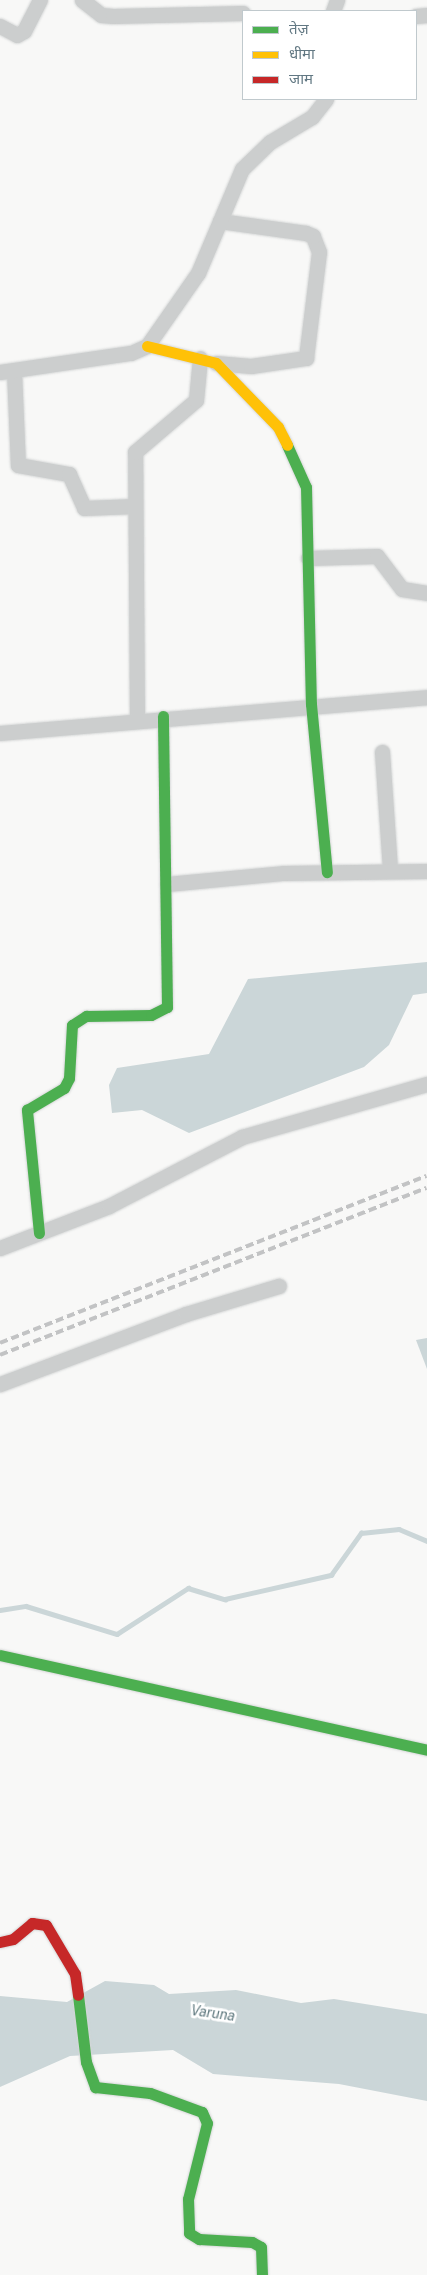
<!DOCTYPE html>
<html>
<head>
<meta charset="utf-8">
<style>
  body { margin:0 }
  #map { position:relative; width:427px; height:2275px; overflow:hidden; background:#f8f8f7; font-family:"Public Sans","Noto Sans Devanagari",sans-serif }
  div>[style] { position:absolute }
  .water>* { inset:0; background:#cbd6d8 }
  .stream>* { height:4.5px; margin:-2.25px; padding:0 2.25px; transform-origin:2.25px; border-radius:2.25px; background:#cbd6d8 }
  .roads { filter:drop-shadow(0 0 1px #d4d6d6) drop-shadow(0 0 1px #d4d6d6) }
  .street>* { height:15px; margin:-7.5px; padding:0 7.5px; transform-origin:7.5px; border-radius:7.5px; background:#cccece }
  .fast>* { height:11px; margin:-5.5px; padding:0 5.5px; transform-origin:5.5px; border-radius:5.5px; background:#4caf50 }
  .slow>* { height:11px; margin:-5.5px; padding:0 5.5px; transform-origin:5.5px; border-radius:5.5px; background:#ffc107 }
  .jam>* { height:11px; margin:-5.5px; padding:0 5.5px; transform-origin:5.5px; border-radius:5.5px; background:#c62828 }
  .rail>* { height:4px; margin-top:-2px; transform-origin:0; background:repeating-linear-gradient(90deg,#c2c3c4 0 8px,transparent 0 12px) }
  span { translate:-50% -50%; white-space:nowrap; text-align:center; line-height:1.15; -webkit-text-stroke:5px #fff; paint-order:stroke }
  .water-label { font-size:14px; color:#5d777d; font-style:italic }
  .legend { position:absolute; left:242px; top:10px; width:175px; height:90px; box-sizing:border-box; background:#fff; border:1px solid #c0c9cd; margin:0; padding:6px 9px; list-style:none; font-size:15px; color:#627883 }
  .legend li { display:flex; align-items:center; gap:10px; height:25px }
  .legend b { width:25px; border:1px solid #c0c9cd }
</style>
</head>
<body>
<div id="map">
  <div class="water">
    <div style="clip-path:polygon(427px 962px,427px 993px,413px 995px,389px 1045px,364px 1067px,189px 1133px,142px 1110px,112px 1113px,109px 1085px,117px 1068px,209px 1054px,248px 979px)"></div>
    <div style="clip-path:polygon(427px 1338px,427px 1369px,416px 1340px)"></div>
    <div style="clip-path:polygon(105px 1981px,154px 1985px,169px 1994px,236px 1990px,301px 2003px,334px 1999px,427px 2014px,427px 2101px,339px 2084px,213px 2074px,173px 2050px,70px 2056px,0 2087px,0 1996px,67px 2002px)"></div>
  </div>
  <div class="stream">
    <div style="left:0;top:1610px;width:26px;rotate:-9deg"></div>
    <div style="left:26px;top:1606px;width:95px;rotate:17.1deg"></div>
    <div style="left:117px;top:1634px;width:85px;rotate:-32.9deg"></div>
    <div style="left:188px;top:1588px;width:39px;rotate:17deg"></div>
    <div style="left:225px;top:1599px;width:109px;rotate:-12.8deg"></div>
    <div style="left:331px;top:1575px;width:52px;rotate:-54.5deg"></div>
    <div style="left:361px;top:1533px;width:38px;rotate:-6deg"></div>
    <div style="left:399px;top:1529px;width:30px;rotate:23deg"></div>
  </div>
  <div class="roads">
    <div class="street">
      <div style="left:82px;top:0;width:24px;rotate:38deg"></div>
      <div style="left:101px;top:15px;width:12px;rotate:5deg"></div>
      <div style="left:113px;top:16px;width:130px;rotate:-1.3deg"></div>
      <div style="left:333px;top:11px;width:12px;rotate:-70deg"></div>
      <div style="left:416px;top:16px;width:11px;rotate:-5deg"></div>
      <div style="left:0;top:26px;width:19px;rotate:28deg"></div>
      <div style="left:17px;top:35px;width:8px;rotate:-30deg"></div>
      <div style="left:24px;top:31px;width:35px;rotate:-63deg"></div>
      <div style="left:216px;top:363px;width:35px;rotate:5deg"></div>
      <div style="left:251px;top:366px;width:56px;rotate:-8.3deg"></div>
      <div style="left:306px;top:358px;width:107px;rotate:-83deg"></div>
      <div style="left:319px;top:252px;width:17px;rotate:-111deg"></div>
      <div style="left:313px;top:236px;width:8px;rotate:-157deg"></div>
      <div style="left:306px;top:233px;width:87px;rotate:-172.1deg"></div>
      <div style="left:14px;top:371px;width:94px;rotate:87.6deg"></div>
      <div style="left:18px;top:465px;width:52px;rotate:10deg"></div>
      <div style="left:69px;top:474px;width:37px;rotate:66deg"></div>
      <div style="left:84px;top:508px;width:51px;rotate:-2.2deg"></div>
      <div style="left:0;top:372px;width:132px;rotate:-8.3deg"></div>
      <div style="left:131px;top:353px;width:17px;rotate:-24deg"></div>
      <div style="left:147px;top:346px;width:89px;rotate:-55.1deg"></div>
      <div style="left:198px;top:273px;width:113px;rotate:-67.1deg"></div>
      <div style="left:242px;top:169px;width:39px;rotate:-44deg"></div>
      <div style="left:270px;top:142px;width:49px;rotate:-30.8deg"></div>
      <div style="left:312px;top:117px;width:23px;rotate:-52deg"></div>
      <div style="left:308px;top:558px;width:69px;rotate:-1.7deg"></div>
      <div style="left:377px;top:556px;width:41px;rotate:52.9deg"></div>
      <div style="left:402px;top:589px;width:25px;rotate:9deg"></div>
      <div style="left:137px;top:719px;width:267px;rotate:-90.4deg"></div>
      <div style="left:135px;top:452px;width:80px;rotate:-40.4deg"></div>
      <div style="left:196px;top:400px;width:42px;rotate:-84.6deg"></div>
      <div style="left:0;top:733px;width:429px;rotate:-4.8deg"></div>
      <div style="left:382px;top:752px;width:118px;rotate:86.1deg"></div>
      <div style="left:167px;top:884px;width:118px;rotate:-5.4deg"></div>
      <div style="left:284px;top:873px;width:143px;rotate:-0.8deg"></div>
      <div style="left:0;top:1248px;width:117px;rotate:-21.1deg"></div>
      <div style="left:109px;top:1206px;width:150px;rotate:-27.4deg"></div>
      <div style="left:242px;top:1137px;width:192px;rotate:-16deg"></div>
      <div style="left:0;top:1384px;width:199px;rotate:-20.6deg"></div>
      <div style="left:186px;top:1314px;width:97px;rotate:-16.8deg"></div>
    </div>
    <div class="fast">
      <div style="left:287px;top:445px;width:46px;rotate:65.7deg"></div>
      <div style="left:306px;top:487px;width:217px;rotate:88.7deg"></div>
      <div style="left:311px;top:704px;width:169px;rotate:84.6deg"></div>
      <div style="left:39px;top:1233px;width:124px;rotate:-95.6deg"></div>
      <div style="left:27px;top:1110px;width:43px;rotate:-30.7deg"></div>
      <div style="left:64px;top:1088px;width:11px;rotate:-63deg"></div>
      <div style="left:69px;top:1078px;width:53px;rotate:-86.8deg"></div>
      <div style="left:72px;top:1025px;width:17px;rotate:-33deg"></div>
      <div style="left:86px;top:1016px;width:65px;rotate:-0.9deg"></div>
      <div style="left:151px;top:1015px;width:18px;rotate:-27deg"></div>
      <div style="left:167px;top:1007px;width:291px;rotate:-90.8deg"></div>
      <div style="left:0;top:1655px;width:437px;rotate:12.5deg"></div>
      <div style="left:78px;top:1995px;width:67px;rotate:83.2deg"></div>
      <div style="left:86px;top:2062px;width:27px;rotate:70deg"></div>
      <div style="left:95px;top:2087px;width:55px;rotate:6.2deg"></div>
      <div style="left:150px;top:2093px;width:55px;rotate:20.1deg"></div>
      <div style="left:202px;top:2112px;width:12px;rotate:66deg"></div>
      <div style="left:207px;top:2123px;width:78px;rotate:104deg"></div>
      <div style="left:188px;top:2199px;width:34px;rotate:88deg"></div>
      <div style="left:189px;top:2233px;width:12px;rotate:31deg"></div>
      <div style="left:199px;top:2239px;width:53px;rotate:3.2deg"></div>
      <div style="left:252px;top:2242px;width:10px;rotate:29deg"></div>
      <div style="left:261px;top:2247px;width:28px;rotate:88deg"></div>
    </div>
    <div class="slow">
      <div style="left:147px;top:346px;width:71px;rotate:13.8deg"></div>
      <div style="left:216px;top:363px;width:89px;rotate:45.9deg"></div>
      <div style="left:278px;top:427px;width:20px;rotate:63deg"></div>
    </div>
    <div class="jam">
      <div style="left:0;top:1942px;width:13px;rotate:-13deg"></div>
      <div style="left:13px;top:1939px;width:25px;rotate:-40deg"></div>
      <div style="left:32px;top:1923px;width:14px;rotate:8deg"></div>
      <div style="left:46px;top:1925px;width:57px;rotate:59.4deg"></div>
      <div style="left:75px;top:1974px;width:21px;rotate:82deg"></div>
    </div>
  </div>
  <div class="rail">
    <div style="left:0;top:1343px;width:458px;rotate:-21.4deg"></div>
    <div style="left:0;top:1355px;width:458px;rotate:-21.4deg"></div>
  </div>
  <div class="water-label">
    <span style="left:213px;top:2013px;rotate:8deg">Varuna</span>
  </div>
  <ul class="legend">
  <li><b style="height:6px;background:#4caf50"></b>तेज़</li>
  <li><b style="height:6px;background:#ffc107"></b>धीमा</li>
  <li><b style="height:6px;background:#c62828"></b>जाम</li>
  </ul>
</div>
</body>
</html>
